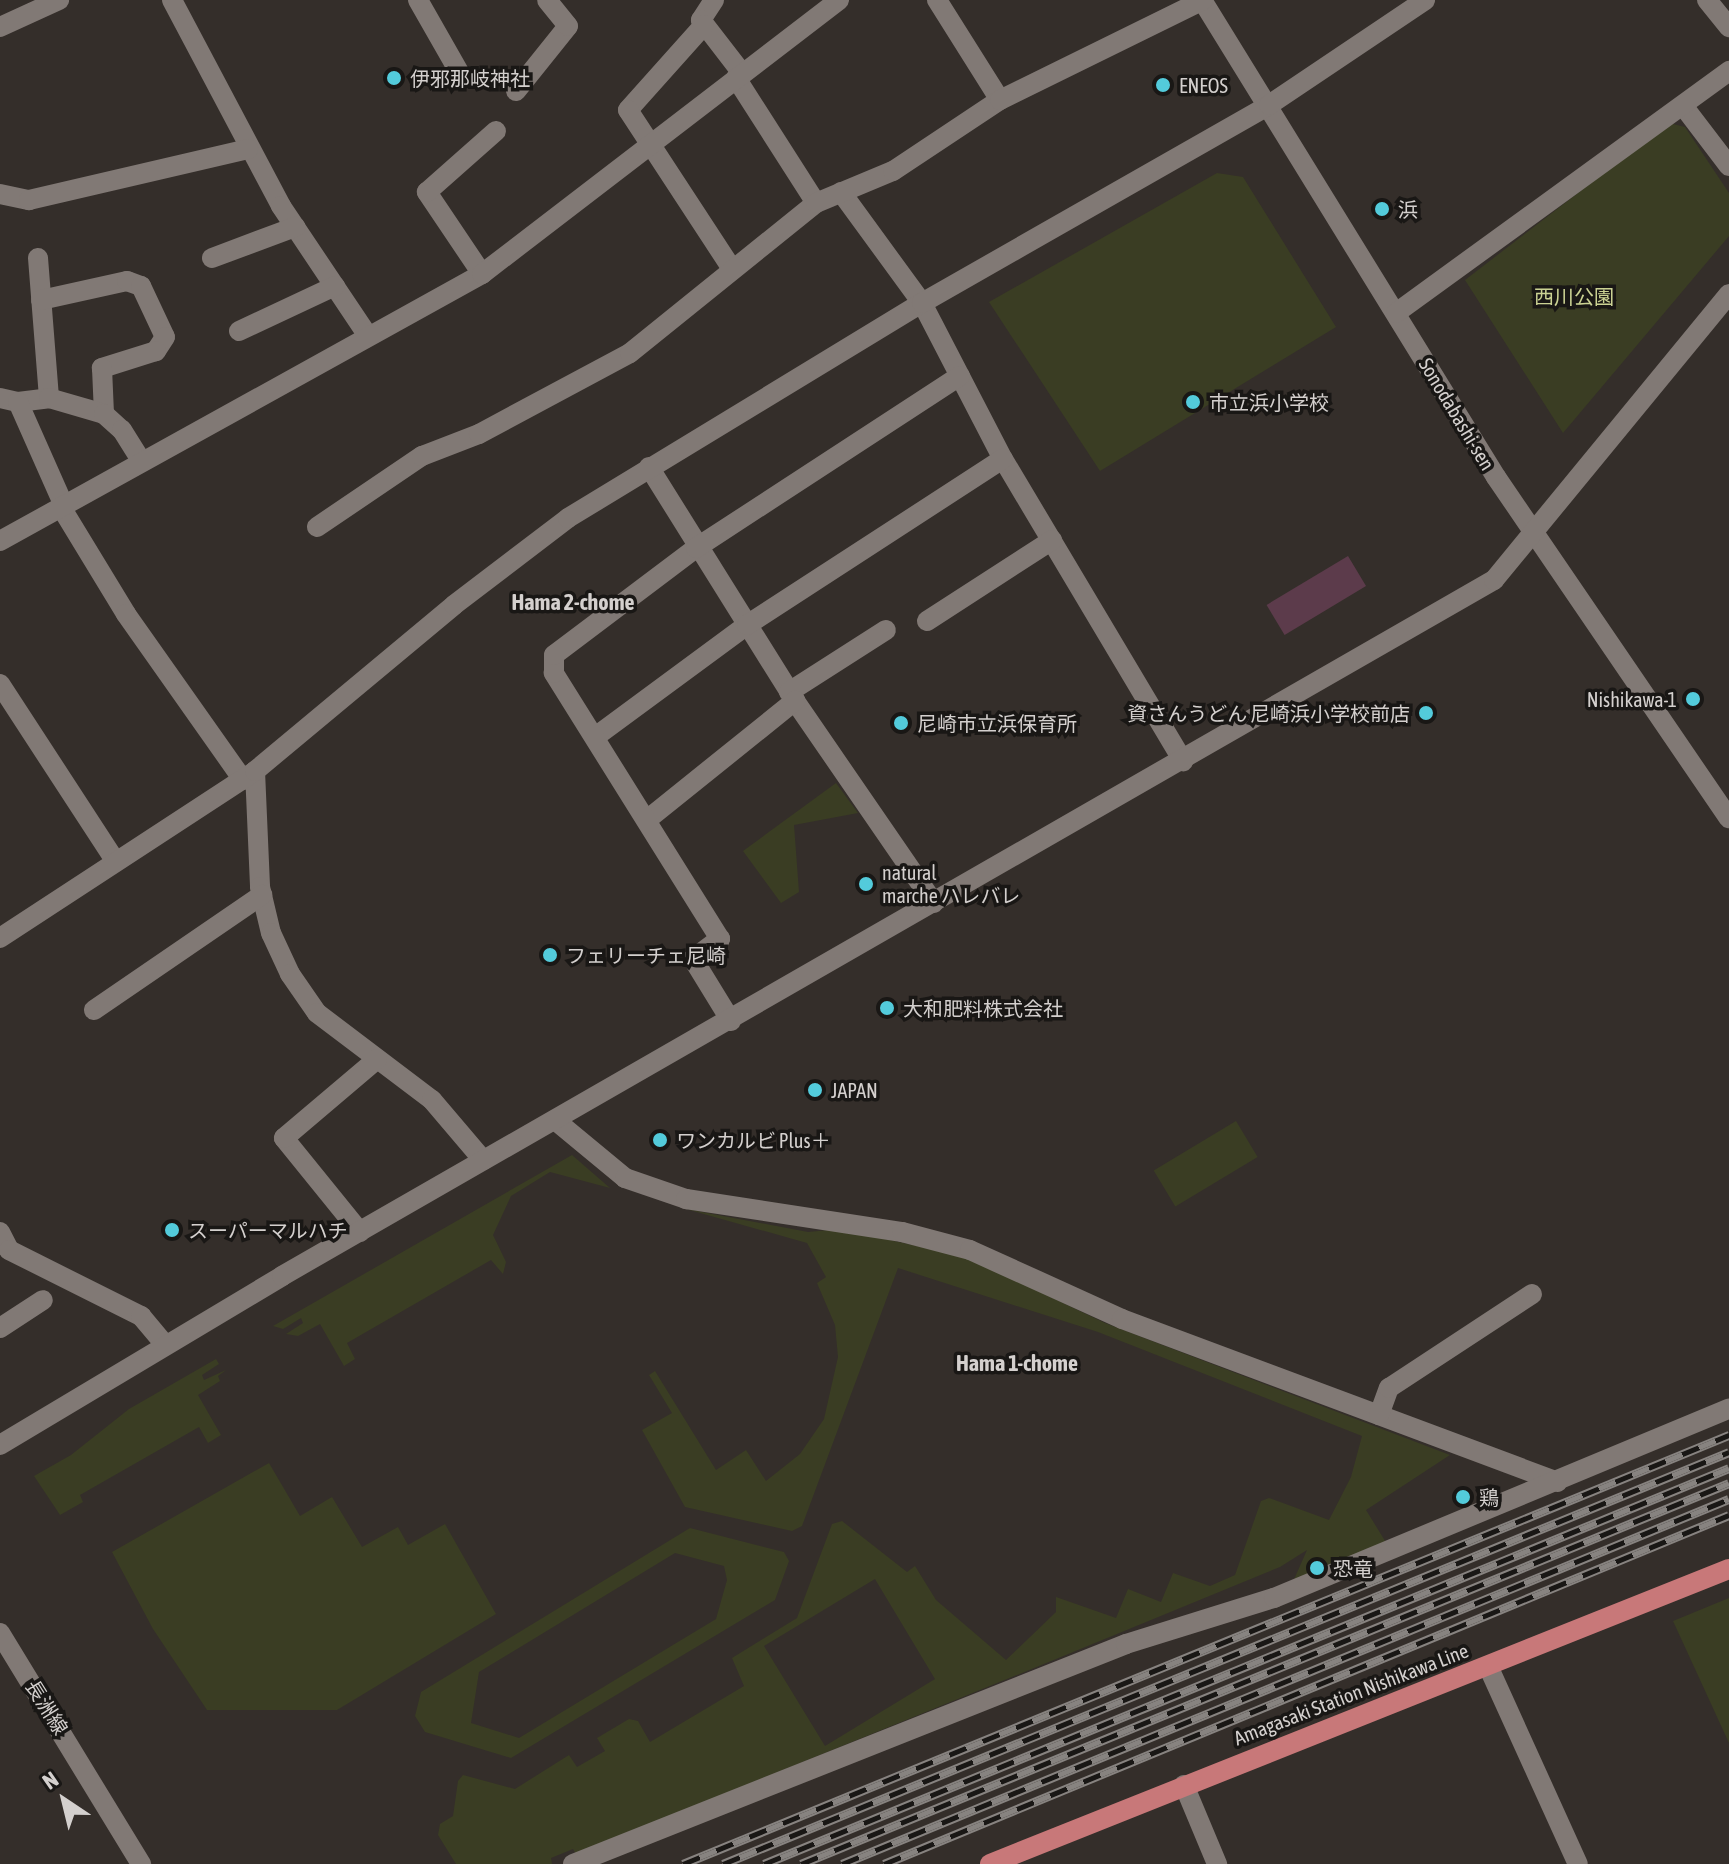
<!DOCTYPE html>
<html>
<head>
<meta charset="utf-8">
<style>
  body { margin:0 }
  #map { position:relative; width:1729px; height:1864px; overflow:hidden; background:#342e2a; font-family:"Asap Condensed","Noto Sans JP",sans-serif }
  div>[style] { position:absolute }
  .green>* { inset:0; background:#3a3d23; transform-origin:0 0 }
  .water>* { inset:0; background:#5c3b4b; transform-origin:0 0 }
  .minor>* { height:20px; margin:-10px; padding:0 10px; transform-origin:10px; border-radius:10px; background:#817975 }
  .major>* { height:20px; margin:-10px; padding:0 10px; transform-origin:10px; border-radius:10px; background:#c87879 }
  .rail>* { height:9px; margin-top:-4.5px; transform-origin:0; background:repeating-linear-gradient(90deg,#191715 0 18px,#878380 0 36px); box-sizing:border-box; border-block:2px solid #878380 }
  .dots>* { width:22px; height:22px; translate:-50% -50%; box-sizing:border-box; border:4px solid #191715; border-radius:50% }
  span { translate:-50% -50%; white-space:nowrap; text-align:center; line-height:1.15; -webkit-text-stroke:7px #191715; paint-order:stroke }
  .poi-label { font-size:20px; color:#d4d0ce }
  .left { translate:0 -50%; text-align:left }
  .right { translate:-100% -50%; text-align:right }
  .park-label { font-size:20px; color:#cbd293 }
  .street-label { font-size:20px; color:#d4d0ce }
  .neighbourhood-label { font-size:22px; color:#d4d0ce; font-weight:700 }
  .north { position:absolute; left:24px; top:1760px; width:80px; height:80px; -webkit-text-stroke:6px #191715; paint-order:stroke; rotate:325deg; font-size:22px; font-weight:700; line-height:32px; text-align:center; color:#d4d0ce }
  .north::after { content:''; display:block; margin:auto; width:28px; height:36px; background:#d4d0ce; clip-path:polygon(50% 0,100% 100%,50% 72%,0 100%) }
</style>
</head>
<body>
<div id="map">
  <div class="green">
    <div style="clip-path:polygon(1669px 123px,1685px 127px,1729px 193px,1729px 236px,1563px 433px,1465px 280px)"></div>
    <div style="clip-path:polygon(1217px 173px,1243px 177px,1336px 327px,1100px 471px,989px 302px)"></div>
    <div style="clip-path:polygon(836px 783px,858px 813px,794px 825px,799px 892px,781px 903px,743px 851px)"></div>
    <div style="left:1236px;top:1121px;width:42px;height:96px;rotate:59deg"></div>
    <div style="clip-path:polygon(572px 1155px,610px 1188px,550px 1172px,511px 1196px,493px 1235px,506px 1262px,503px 1274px,491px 1260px,347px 1343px,355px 1359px,344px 1366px,320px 1324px,298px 1336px,286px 1334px,303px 1323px,301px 1318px,283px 1329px,273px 1326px)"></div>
    <div style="clip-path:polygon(evenodd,686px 1209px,808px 1232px,840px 1229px,967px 1257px,1105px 1323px,1450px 1455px,1366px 1510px,1387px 1544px,1292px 1584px,1307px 1550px,1280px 1567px,1022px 1673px,576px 1854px,573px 1849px,551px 1858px,552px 1864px,456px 1864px,438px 1835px,440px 1824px,453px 1816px,458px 1781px,463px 1775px,515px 1789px,569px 1755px,577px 1767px,605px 1751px,597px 1738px,629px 1719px,638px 1721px,650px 1742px,744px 1686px,732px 1658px,797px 1618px,832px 1524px,842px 1521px,907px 1572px,915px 1566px,936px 1600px,1006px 1660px,1056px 1612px,1056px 1597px,1116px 1618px,1128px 1589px,1161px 1602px,1173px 1573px,1210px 1586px,1235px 1575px,1261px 1501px,1269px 1498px,1329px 1520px,1351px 1477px,1362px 1436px,1098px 1332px,898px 1268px,802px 1526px,792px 1531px,685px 1507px,642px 1430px,672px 1413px,649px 1375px,655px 1371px,716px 1470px,746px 1450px,766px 1481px,800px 1454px,824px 1419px,838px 1357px,835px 1325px,817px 1283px,826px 1277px,807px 1243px,686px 1209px,875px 1579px,935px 1679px,825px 1746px,764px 1646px,875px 1579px)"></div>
    <div style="clip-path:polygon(216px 1359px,219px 1364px,202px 1375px,204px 1380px,226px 1370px,218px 1376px,220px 1381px,198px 1395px,221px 1435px,208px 1443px,199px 1427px,80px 1495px,83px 1502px,60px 1515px,34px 1476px,71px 1455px,129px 1409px)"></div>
    <div style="clip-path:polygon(269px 1463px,300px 1516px,332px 1497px,362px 1547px,398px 1527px,408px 1545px,445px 1524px,496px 1614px,337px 1710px,207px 1710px,153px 1629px,112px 1552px)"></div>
    <div style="clip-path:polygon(evenodd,690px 1528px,784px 1552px,789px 1561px,775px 1600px,511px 1758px,425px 1732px,415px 1716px,421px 1692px,690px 1528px,675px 1553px,724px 1566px,727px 1580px,716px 1619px,519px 1738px,471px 1723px,479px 1672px,675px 1553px)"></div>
    <div style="clip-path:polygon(1729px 1598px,1729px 1743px,1673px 1621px)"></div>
  </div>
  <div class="water">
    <div style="left:1348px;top:556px;width:35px;height:95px;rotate:59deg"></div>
  </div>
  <div class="minor">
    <div style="left:172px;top:0;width:233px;rotate:62.1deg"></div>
    <div style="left:281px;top:206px;width:156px;rotate:56.2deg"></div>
    <div style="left:418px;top:0;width:81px;rotate:60.3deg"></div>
    <div style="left:714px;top:0;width:24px;rotate:123deg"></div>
    <div style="left:701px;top:20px;width:67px;rotate:52.3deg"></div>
    <div style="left:937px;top:0;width:118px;rotate:57.8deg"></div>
    <div style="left:1202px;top:0;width:560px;rotate:58.35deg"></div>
    <div style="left:1496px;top:477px;width:413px;rotate:55.7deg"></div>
    <div style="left:1707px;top:0;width:35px;rotate:51deg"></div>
    <div style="left:704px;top:25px;width:114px;rotate:131.8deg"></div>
    <div style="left:628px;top:110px;width:190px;rotate:56.8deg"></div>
    <div style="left:0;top:27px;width:65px;rotate:-24.6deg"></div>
    <div style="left:736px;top:78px;width:148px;rotate:57.4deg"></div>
    <div style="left:516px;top:91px;width:83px;rotate:-51.3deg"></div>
    <div style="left:568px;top:26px;width:33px;rotate:-129deg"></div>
    <div style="left:1684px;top:107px;width:74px;rotate:52.7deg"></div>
    <div style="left:841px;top:192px;width:137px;rotate:53.9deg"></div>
    <div style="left:922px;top:303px;width:176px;rotate:62.6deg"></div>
    <div style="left:1003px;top:459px;width:352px;rotate:59.2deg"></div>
    <div style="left:0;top:194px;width:30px;rotate:12deg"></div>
    <div style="left:29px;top:200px;width:225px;rotate:-13.1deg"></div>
    <div style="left:38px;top:258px;width:140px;rotate:85.5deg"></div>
    <div style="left:212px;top:258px;width:89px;rotate:-20.5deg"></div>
    <div style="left:482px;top:274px;width:99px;rotate:-123.9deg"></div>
    <div style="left:427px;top:192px;width:92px;rotate:-41.5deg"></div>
    <div style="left:41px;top:300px;width:88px;rotate:-12.5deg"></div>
    <div style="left:127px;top:281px;width:15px;rotate:20deg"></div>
    <div style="left:141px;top:286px;width:56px;rotate:64.8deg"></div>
    <div style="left:165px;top:337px;width:17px;rotate:123deg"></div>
    <div style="left:156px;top:351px;width:57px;rotate:162.5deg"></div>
    <div style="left:102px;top:368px;width:46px;rotate:87.5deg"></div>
    <div style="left:1396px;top:313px;width:412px;rotate:-36deg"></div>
    <div style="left:239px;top:331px;width:106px;rotate:-25.1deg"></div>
    <div style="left:0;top:398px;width:18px;rotate:13deg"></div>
    <div style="left:18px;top:402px;width:31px;rotate:-7deg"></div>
    <div style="left:49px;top:398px;width:57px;rotate:16.2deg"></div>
    <div style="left:104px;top:414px;width:24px;rotate:42deg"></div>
    <div style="left:122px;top:430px;width:36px;rotate:58deg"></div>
    <div style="left:18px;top:402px;width:114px;rotate:66.1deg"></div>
    <div style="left:649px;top:467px;width:276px;rotate:58deg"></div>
    <div style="left:795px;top:701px;width:245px;rotate:55.5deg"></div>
    <div style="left:61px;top:507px;width:125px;rotate:58.7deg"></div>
    <div style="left:126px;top:614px;width:203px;rotate:54.8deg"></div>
    <div style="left:317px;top:527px;width:127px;rotate:-34.1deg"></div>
    <div style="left:422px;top:456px;width:61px;rotate:-21.1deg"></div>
    <div style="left:479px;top:434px;width:171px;rotate:-28.2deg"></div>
    <div style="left:630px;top:353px;width:239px;rotate:-38.9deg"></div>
    <div style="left:816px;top:203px;width:83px;rotate:-22.6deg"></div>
    <div style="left:893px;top:171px;width:128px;rotate:-33.6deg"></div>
    <div style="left:1000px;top:100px;width:226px;rotate:-26.2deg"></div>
    <div style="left:0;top:541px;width:551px;rotate:-28.98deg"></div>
    <div style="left:482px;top:274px;width:450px;rotate:-37.5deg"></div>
    <div style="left:927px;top:621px;width:149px;rotate:-32.9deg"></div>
    <div style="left:0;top:684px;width:212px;rotate:56.9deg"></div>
    <div style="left:789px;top:692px;width:115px;rotate:-32.6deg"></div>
    <div style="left:595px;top:737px;width:189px;rotate:-36.4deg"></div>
    <div style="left:747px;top:625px;width:305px;rotate:-33deg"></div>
    <div style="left:255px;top:771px;width:116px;rotate:87.5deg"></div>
    <div style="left:260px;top:887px;width:47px;rotate:76.6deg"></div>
    <div style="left:271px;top:933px;width:45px;rotate:65.1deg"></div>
    <div style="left:290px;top:974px;width:47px;rotate:55.3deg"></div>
    <div style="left:317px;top:1013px;width:144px;rotate:37.1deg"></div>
    <div style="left:432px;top:1100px;width:79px;rotate:49.6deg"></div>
    <div style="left:648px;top:819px;width:189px;rotate:-38.8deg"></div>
    <div style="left:0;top:938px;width:305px;rotate:-33.2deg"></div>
    <div style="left:255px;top:771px;width:259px;rotate:-39.8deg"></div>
    <div style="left:454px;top:605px;width:143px;rotate:-37.3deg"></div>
    <div style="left:568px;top:518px;width:414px;rotate:-31.3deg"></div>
    <div style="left:922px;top:303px;width:400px;rotate:-29.7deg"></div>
    <div style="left:1269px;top:105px;width:188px;rotate:-33.9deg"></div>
    <div style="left:94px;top:1010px;width:204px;rotate:-34.4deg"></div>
    <div style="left:731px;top:1021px;width:73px;rotate:-121.5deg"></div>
    <div style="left:693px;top:959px;width:34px;rotate:-37deg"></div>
    <div style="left:720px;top:939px;width:314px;rotate:-122deg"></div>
    <div style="left:554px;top:673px;width:18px;rotate:-90deg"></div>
    <div style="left:554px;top:655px;width:178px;rotate:-37deg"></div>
    <div style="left:696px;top:548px;width:315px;rotate:-33.1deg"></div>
    <div style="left:555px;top:1120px;width:91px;rotate:39.6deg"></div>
    <div style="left:625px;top:1178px;width:65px;rotate:19deg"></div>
    <div style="left:686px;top:1199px;width:219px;rotate:8.7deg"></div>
    <div style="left:902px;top:1232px;width:70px;rotate:14.8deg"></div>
    <div style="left:970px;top:1250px;width:167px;rotate:24.4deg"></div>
    <div style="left:1122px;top:1319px;width:465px;rotate:20.5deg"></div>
    <div style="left:0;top:1232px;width:20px;rotate:63deg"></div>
    <div style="left:9px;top:1250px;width:148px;rotate:26.6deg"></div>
    <div style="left:141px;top:1316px;width:38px;rotate:50deg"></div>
    <div style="left:360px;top:1232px;width:121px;rotate:-129deg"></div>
    <div style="left:284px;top:1138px;width:122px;rotate:-40.3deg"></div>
    <div style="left:0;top:1328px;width:51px;rotate:-33.1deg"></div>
    <div style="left:1379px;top:1415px;width:29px;rotate:-70deg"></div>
    <div style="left:1389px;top:1388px;width:171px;rotate:-33.3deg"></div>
    <div style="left:0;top:1445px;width:329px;rotate:-30.9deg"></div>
    <div style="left:282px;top:1276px;width:1398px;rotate:-29.87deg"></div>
    <div style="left:1494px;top:580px;width:370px;rotate:-50.6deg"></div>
    <div style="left:0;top:1633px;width:271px;rotate:58.6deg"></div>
    <div style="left:1488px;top:1666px;width:217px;rotate:65.6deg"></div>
    <div style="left:1184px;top:1785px;width:86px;rotate:67.3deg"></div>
    <div style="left:573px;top:1864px;width:595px;rotate:-21.69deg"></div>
    <div style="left:1126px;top:1644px;width:155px;rotate:-17.3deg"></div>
    <div style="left:1274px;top:1598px;width:493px;rotate:-22.6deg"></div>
  </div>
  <div class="major">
    <div style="left:990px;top:1864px;width:796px;rotate:-21.76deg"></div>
  </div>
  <div class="rail">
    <div style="left:683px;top:1864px;width:1131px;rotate:-22.3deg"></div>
    <div style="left:723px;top:1864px;width:1087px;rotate:-22.27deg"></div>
    <div style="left:764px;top:1864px;width:1043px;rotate:-22.31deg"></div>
    <div style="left:801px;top:1864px;width:1003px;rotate:-22.32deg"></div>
    <div style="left:842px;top:1864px;width:959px;rotate:-22.37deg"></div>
    <div style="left:884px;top:1864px;width:914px;rotate:-22.44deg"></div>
  </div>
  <div class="dots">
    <div style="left:394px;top:78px;background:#53cbdb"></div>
    <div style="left:1163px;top:85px;background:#53cbdb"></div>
    <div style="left:1382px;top:209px;background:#53cbdb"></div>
    <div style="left:1193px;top:402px;background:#53cbdb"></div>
    <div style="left:1693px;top:699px;background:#53cbdb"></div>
    <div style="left:1426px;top:713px;background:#53cbdb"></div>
    <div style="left:901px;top:723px;background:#53cbdb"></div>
    <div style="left:866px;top:884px;background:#53cbdb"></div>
    <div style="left:550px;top:955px;background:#53cbdb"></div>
    <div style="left:887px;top:1008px;background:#53cbdb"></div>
    <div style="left:815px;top:1090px;background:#53cbdb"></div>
    <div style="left:660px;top:1140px;background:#53cbdb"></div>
    <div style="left:172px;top:1230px;background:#53cbdb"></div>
    <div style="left:1463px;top:1497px;background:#53cbdb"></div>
    <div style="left:1317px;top:1568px;background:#53cbdb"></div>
  </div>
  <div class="poi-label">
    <span class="left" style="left:410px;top:78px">伊邪那岐神社</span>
    <span class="left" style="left:1179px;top:85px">ENEOS</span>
    <span class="left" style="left:1398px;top:209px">浜</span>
    <span class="left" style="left:1209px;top:402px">市立浜小学校</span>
    <span class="right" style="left:1677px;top:699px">Nishikawa-1</span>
    <span class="right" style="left:1410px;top:713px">資さんうどん 尼崎浜小学校前店</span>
    <span class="left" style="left:917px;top:723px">尼崎市立浜保育所</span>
    <span class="left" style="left:882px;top:884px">natural<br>marche ハレバレ</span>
    <span class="left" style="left:566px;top:955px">フェリーチェ尼崎</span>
    <span class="left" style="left:903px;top:1008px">大和肥料株式会社</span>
    <span class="left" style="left:831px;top:1090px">JAPAN</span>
    <span class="left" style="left:676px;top:1140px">ワンカルビ Plus＋</span>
    <span class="left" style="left:188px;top:1230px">スーパーマルハチ</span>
    <span class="left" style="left:1479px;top:1497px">鶏</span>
    <span class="left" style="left:1333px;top:1568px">恐竜</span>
  </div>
  <div class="park-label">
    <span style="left:1574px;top:296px">西川公園</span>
  </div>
  <div class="street-label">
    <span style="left:1457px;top:414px;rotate:59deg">Sonodabashi-sen</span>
    <span style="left:1351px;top:1694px;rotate:-21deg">Amagasaki Station Nishikawa Line</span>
    <span style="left:47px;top:1707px;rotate:58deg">長洲線</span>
  </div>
  <div class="neighbourhood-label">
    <span style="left:573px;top:603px">Hama 2-chome</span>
    <span style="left:1017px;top:1364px">Hama 1-chome</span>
  </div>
  <div class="north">N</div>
</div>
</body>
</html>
